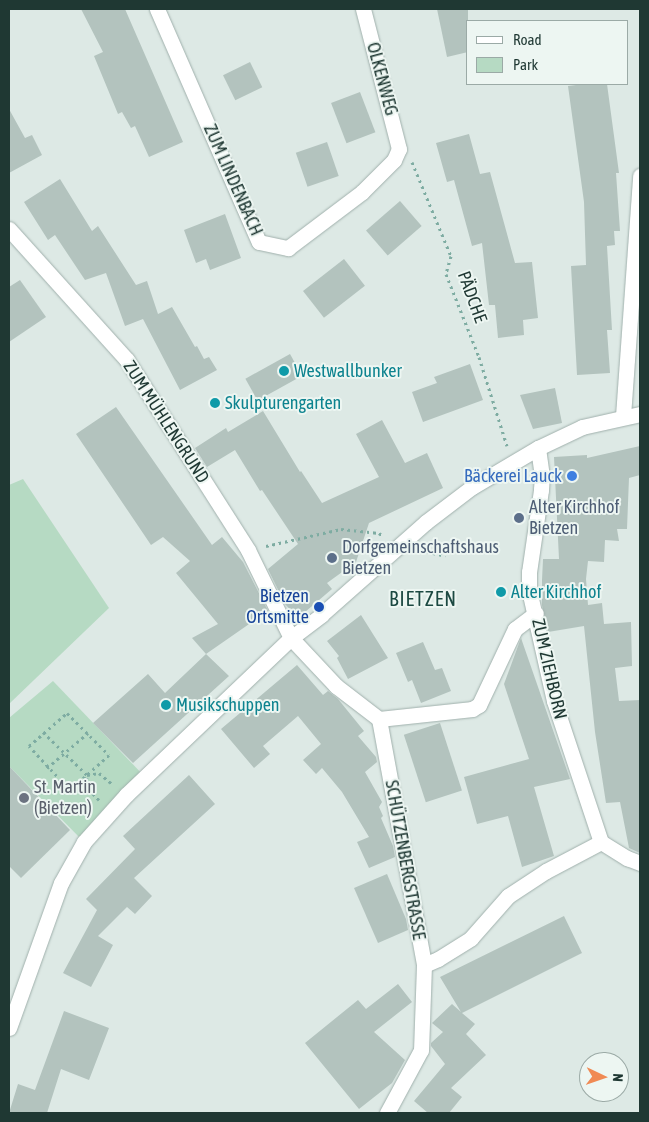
<!DOCTYPE html>
<html>
<head>
<meta charset="utf-8">
<style>
  body { margin:0 }
  #map { position:relative; width:649px; height:1122px; overflow:hidden; background:#dde9e5; font-family:"Asap Condensed",sans-serif }
  div>[style] { position:absolute }
  .green>* { inset:0; background:#b6dac3 }
  .building>* { inset:0; background:#b3c3be; transform-origin:0 0 }
  .path>* { height:3px; margin-top:-1.5px; transform-origin:0; background:repeating-linear-gradient(90deg,#7eaca2 0 2.5px,transparent 0 6.5px) }
  .roads { filter:drop-shadow(0 0 1px #a0b0ac) drop-shadow(0 0 1px #a0b0ac) }
  .minor>* { height:15px; margin:-7.5px; padding:0 7.5px; transform-origin:7.5px; border-radius:7.5px; background:#fff }
  .dots>* { width:14px; height:14px; translate:-50% -50%; box-sizing:border-box; border:2px solid #edf6f2; border-radius:50% }
  span { translate:-50% -50%; white-space:nowrap; text-align:center; line-height:1.15; -webkit-text-stroke:4px #edf6f2; paint-order:stroke }
  .street-label { font-size:18px; color:#1f3833 }
  .culture-label { font-size:18px; color:#0d838f }
  .left { translate:0 -50%; text-align:left }
  .shop-label { font-size:18px; color:#366cbe }
  .right { translate:-100% -50%; text-align:right }
  .service-label { font-size:18px; color:#4e5e75 }
  .transit-label { font-size:18px; color:#164399 }
  .worship-label { font-size:18px; color:#5b616d }
  .quarter-label { font-size:20px; color:#1c4942; letter-spacing:1px }
  .frame { position:absolute; inset:0; border:10px solid #1f3833; pointer-events:none }
  .legend { position:absolute; left:466px; top:20px; width:162px; height:65px; box-sizing:border-box; background:#edf6f2; border:1px solid #9baaa6; margin:0; padding:6px 9px; list-style:none; font-size:15px; color:#1f3833 }
  .legend li { display:flex; align-items:center; gap:10px; height:25px }
  .legend b { width:25px; border:1px solid #9baaa6 }
  .north { position:absolute; left:579px; top:1052px; width:50px; height:50px; box-sizing:border-box; background:#edf6f2; border:1px solid #9baaa6; border-radius:50%; rotate:93deg; font-size:14px; font-weight:700; line-height:20px; text-align:center; color:#1f3833 }
  .north::after { content:''; display:block; margin:auto; width:18px; height:22px; background:#f08a54; clip-path:polygon(50% 0,100% 100%,50% 72%,0 100%) }
</style>
</head>
<body>
<div id="map">
  <div class="green">
    <div style="clip-path:polygon(23px 479px,109px 608px,9px 704px,9px 485px)"></div>
    <div style="clip-path:polygon(53px 681px,146px 778px,84px 842px,9px 766px,9px 718px)"></div>
  </div>
  <div class="building">
    <div style="clip-path:polygon(81px 9px,125px 9px,183px 142px,149px 157px,135px 126px,131px 128px,122px 112px,118px 114px,94px 56px,103px 52px)"></div>
    <div style="clip-path:polygon(437px 9px,468px 9px,468px 52px,447px 57px)"></div>
    <div style="left:250px;top:62px;width:28px;height:30px;rotate:64deg"></div>
    <div style="clip-path:polygon(584px 84px,607px 84px,619px 173px,616px 173px,620px 231px,614px 231px,615px 245px,607px 246px,612px 330px,607px 330px,610px 373px,577px 375px,571px 266px,586px 265px,584px 202px,568px 86px)"></div>
    <div style="left:360px;top:92px;width:43px;height:31px;rotate:69deg"></div>
    <div style="clip-path:polygon(9px 109px,25px 138px,32px 135px,42px 155px,9px 173px)"></div>
    <div style="clip-path:polygon(469px 134px,480px 174px,490px 172px,515px 263px,532px 262px,538px 318px,523px 320px,524px 335px,498px 338px,495px 305px,489px 305px,482px 243px,472px 246px,454px 180px,447px 182px,436px 143px)"></div>
    <div style="left:327px;top:142px;width:36px;height:33px;rotate:71deg"></div>
    <div style="clip-path:polygon(60px 179px,92px 231px,98px 226px,136px 285px,147px 281px,158px 314px,172px 307px,195px 347px,197px 346px,204px 359px,209px 357px,217px 370px,180px 390px,143px 319px,125px 326px,106px 273px,85px 280px,55px 235px,48px 240px,24px 202px)"></div>
    <div style="left:400px;top:201px;width:33px;height:45px;rotate:49deg"></div>
    <div style="clip-path:polygon(225px 214px,241px 258px,210px 270px,206px 259px,196px 263px,184px 230px)"></div>
    <div style="left:344px;top:259px;width:34px;height:52px;rotate:52deg"></div>
    <div style="clip-path:polygon(20px 280px,46px 317px,9px 342px,9px 287px)"></div>
    <div style="left:290px;top:354px;width:25px;height:51px;rotate:61deg"></div>
    <div style="clip-path:polygon(470px 364px,483px 400px,423px 422px,412px 392px,437px 383px,434px 377px)"></div>
    <div style="clip-path:polygon(555px 388px,562px 423px,533px 429px,520px 395px)"></div>
    <div style="clip-path:polygon(116px 407px,212px 545px,222px 537px,243px 562px,268px 611px,206px 654px,192px 638px,218px 624px,176px 573px,190px 561px,163px 537px,151px 545px,76px 434px)"></div>
    <div style="clip-path:polygon(263px 411px,300px 472px,301px 471px,322px 503px,379px 477px,356px 434px,382px 420px,405px 463px,427px 453px,443px 488px,369px 523px,356px 562px,327px 583px,332px 589px,298px 618px,285px 604px,268px 569px,298px 544px,262px 490px,260px 491px,235px 450px,207px 467px,195px 448px,226px 428px,228px 432px)"></div>
    <div style="clip-path:polygon(640px 446px,640px 475px,629px 478px,627px 529px,617px 529px,619px 541px,605px 540px,604px 562px,588px 561px,586px 579px,588px 605px,602px 603px,604px 624px,631px 622px,632px 666px,615px 668px,619px 701px,640px 700px,640px 853px,629px 848px,620px 802px,606px 803px,595px 732px,584px 626px,548px 632px,542px 605px,542px 580px,543px 559px,559px 559px,554px 457px,587px 455px,587px 458px)"></div>
    <div style="clip-path:polygon(361px 615px,388px 658px,348px 679px,337px 658px,339px 656px,327px 641px)"></div>
    <div style="clip-path:polygon(521px 638px,570px 779px,534px 787px,554px 856px,522px 867px,508px 816px,477px 824px,464px 777px,529px 759px,504px 684px)"></div>
    <div style="clip-path:polygon(423px 642px,435px 670px,442px 668px,451px 691px,421px 703px,412px 680px,408px 682px,396px 653px)"></div>
    <div style="clip-path:polygon(206px 654px,229px 676px,133px 763px,93px 723px,148px 674px,165px 693px)"></div>
    <div style="clip-path:polygon(297px 665px,323px 695px,328px 691px,338px 699px,364px 731px,358px 736px,376px 757px,377px 762px,365px 772px,382px 802px,379px 807px,383px 816px,381px 818px,393px 846px,395px 857px,369px 868px,357px 842px,369px 837px,342px 792px,322px 768px,316px 774px,303px 760px,321px 744px,298px 716px,263px 746px,270px 754px,254px 768px,221px 729px)"></div>
    <div style="left:440px;top:723px;width:71px;height:38px;rotate:72deg"></div>
    <div style="clip-path:polygon(9px 766px,70px 830px,21px 878px,9px 866px)"></div>
    <div style="clip-path:polygon(189px 775px,215px 804px,134px 878px,152px 896px,135px 914px,127px 907px,98px 936px,113px 945px,91px 987px,63px 973px,97px 910px,86px 899px,135px 849px,123px 836px)"></div>
    <div style="clip-path:polygon(387px 874px,406px 919px,408px 930px,378px 943px,354px 888px)"></div>
    <div style="clip-path:polygon(564px 916px,582px 953px,462px 1013px,475px 1024px,466px 1034px,486px 1055px,451px 1088px,462px 1097px,449px 1113px,428px 1113px,414px 1101px,445px 1064px,431px 1046px,431px 1043px,443px 1032px,432px 1023px,452px 1004px,461px 1012px,440px 977px)"></div>
    <div style="clip-path:polygon(398px 984px,412px 1002px,374px 1032px,405px 1060px,392px 1083px,359px 1109px,305px 1043px,358px 1000px,366px 1009px)"></div>
    <div style="clip-path:polygon(64px 1011px,109px 1028px,89px 1080px,61px 1069px,47px 1113px,9px 1113px,18px 1084px,35px 1090px)"></div>
  </div>
  <div class="path">
    <div style="left:412px;top:162px;width:102px;rotate:67.5deg"></div>
    <div style="left:451px;top:256px;width:19px;rotate:106deg"></div>
    <div style="left:446px;top:274px;width:89px;rotate:68.3deg"></div>
    <div style="left:479px;top:357px;width:93px;rotate:72.5deg"></div>
    <div style="left:266px;top:546px;width:77px;rotate:-12.8deg"></div>
    <div style="left:341px;top:529px;width:38px;rotate:6deg"></div>
    <div style="left:379px;top:533px;width:6px;rotate:39deg"></div>
    <div style="left:420px;top:550px;width:26px;rotate:13deg"></div>
    <div style="left:67px;top:713px;width:59px;rotate:45deg"></div>
    <div style="left:109px;top:755px;width:52px;rotate:138.1deg"></div>
    <div style="left:70px;top:790px;width:60px;rotate:-133deg"></div>
    <div style="left:29px;top:746px;width:50px;rotate:-41deg"></div>
    <div style="left:43px;top:732px;width:62px;rotate:44.3deg"></div>
    <div style="left:47px;top:768px;width:54px;rotate:-40.5deg"></div>
    <div style="left:99px;top:800px;width:19px;rotate:-133deg"></div>
    <div style="left:86px;top:786px;width:11px;rotate:-85deg"></div>
    <div style="left:87px;top:775px;width:12px;rotate:-9deg"></div>
    <div style="left:99px;top:773px;width:17px;rotate:40deg"></div>
  </div>
  <div class="roads">
    <div class="minor">
      <div style="left:157px;top:9px;width:254px;rotate:66.4deg"></div>
      <div style="left:259px;top:242px;width:30px;rotate:12deg"></div>
      <div style="left:288px;top:248px;width:93px;rotate:-37.1deg"></div>
      <div style="left:362px;top:192px;width:45px;rotate:-45deg"></div>
      <div style="left:394px;top:160px;width:12px;rotate:-66deg"></div>
      <div style="left:399px;top:149px;width:145px;rotate:-104.4deg"></div>
      <div style="left:9px;top:229px;width:176px;rotate:48deg"></div>
      <div style="left:127px;top:360px;width:225px;rotate:57.5deg"></div>
      <div style="left:248px;top:550px;width:98px;rotate:64deg"></div>
      <div style="left:291px;top:638px;width:66px;rotate:46.8deg"></div>
      <div style="left:336px;top:686px;width:54px;rotate:37.5deg"></div>
      <div style="left:379px;top:719px;width:250px;rotate:79.6deg"></div>
      <div style="left:424px;top:965px;width:85px;rotate:92deg"></div>
      <div style="left:421px;top:1050px;width:72px;rotate:118.4deg"></div>
      <div style="left:623px;top:416px;width:241px;rotate:-85.9deg"></div>
      <div style="left:538px;top:448px;width:27px;rotate:82deg"></div>
      <div style="left:542px;top:475px;width:15px;rotate:94deg"></div>
      <div style="left:541px;top:490px;width:83px;rotate:98.3deg"></div>
      <div style="left:529px;top:572px;width:18px;rotate:90deg"></div>
      <div style="left:529px;top:590px;width:114px;rotate:77.3deg"></div>
      <div style="left:554px;top:701px;width:149px;rotate:71.6deg"></div>
      <div style="left:601px;top:842px;width:31px;rotate:32deg"></div>
      <div style="left:627px;top:858px;width:14px;rotate:21deg"></div>
      <div style="left:379px;top:719px;width:94px;rotate:-6.1deg"></div>
      <div style="left:472px;top:709px;width:8px;rotate:-30deg"></div>
      <div style="left:479px;top:705px;width:84px;rotate:-64.7deg"></div>
      <div style="left:515px;top:629px;width:26px;rotate:-37deg"></div>
      <div style="left:424px;top:965px;width:15px;rotate:-23deg"></div>
      <div style="left:438px;top:959px;width:39px;rotate:-32deg"></div>
      <div style="left:471px;top:938px;width:56px;rotate:-48.6deg"></div>
      <div style="left:508px;top:896px;width:45px;rotate:-33.3deg"></div>
      <div style="left:546px;top:871px;width:62px;rotate:-27.8deg"></div>
      <div style="left:9px;top:1028px;width:154px;rotate:-70.3deg"></div>
      <div style="left:61px;top:883px;width:47px;rotate:-60.7deg"></div>
      <div style="left:84px;top:842px;width:63px;rotate:-48.2deg"></div>
      <div style="left:126px;top:795px;width:228px;rotate:-43.6deg"></div>
      <div style="left:291px;top:638px;width:38px;rotate:-37deg"></div>
      <div style="left:321px;top:615px;width:140px;rotate:-41.5deg"></div>
      <div style="left:426px;top:522px;width:58px;rotate:-37.3deg"></div>
      <div style="left:472px;top:487px;width:77px;rotate:-30.6deg"></div>
      <div style="left:538px;top:448px;width:49px;rotate:-25.5deg"></div>
      <div style="left:582px;top:427px;width:59px;rotate:-12.6deg"></div>
    </div>
  </div>
  <div class="dots">
    <div style="left:284px;top:371px;background:#0f9aa8"></div>
    <div style="left:215px;top:403px;background:#0f9aa8"></div>
    <div style="left:572px;top:476px;background:#3f7fe0"></div>
    <div style="left:519px;top:518px;background:#5c6f8a"></div>
    <div style="left:332px;top:558px;background:#5c6f8a"></div>
    <div style="left:501px;top:592px;background:#0f9aa8"></div>
    <div style="left:319px;top:607px;background:#1a4fb4"></div>
    <div style="left:166px;top:705px;background:#0f9aa8"></div>
    <div style="left:24px;top:798px;background:#6b7280"></div>
  </div>
  <div class="street-label">
    <span style="left:382px;top:79px;rotate:75deg">OLKENWEG</span>
    <span style="left:233px;top:180px;rotate:66deg">ZUM LINDENBACH</span>
    <span style="left:472px;top:297px;rotate:70deg">PÄDCHE</span>
    <span style="left:166px;top:422px;rotate:57deg">ZUM MÜHLENGRUND</span>
    <span style="left:549px;top:669px;rotate:77deg">ZUM ZIEHBORN</span>
    <span style="left:405px;top:860px;rotate:80deg">SCHÜTZENBERGSTRASSE</span>
  </div>
  <div class="culture-label">
    <span class="left" style="left:294px;top:371px">Westwallbunker</span>
    <span class="left" style="left:225px;top:403px">Skulpturengarten</span>
    <span class="left" style="left:511px;top:592px">Alter Kirchhof</span>
    <span class="left" style="left:176px;top:705px">Musikschuppen</span>
  </div>
  <div class="shop-label">
    <span class="right" style="left:562px;top:476px">Bäckerei Lauck</span>
  </div>
  <div class="service-label">
    <span class="left" style="left:529px;top:518px">Alter Kirchhof<br>Bietzen</span>
    <span class="left" style="left:342px;top:558px">Dorfgemeinschaftshaus<br>Bietzen</span>
  </div>
  <div class="transit-label">
    <span class="right" style="left:309px;top:607px">Bietzen<br>Ortsmitte</span>
  </div>
  <div class="worship-label">
    <span class="left" style="left:34px;top:798px">St. Martin<br>(Bietzen)</span>
  </div>
  <div class="quarter-label">
    <span style="left:423px;top:598px">BIETZEN</span>
  </div>
  <div class="frame"></div>
  <ul class="legend">
  <li><b style="height:6px;background:#fff"></b>Road</li>
  <li><b style="height:14px;background:#b6dac3"></b>Park</li>
  </ul>
  <div class="north">N</div>
</div>
</body>
</html>
